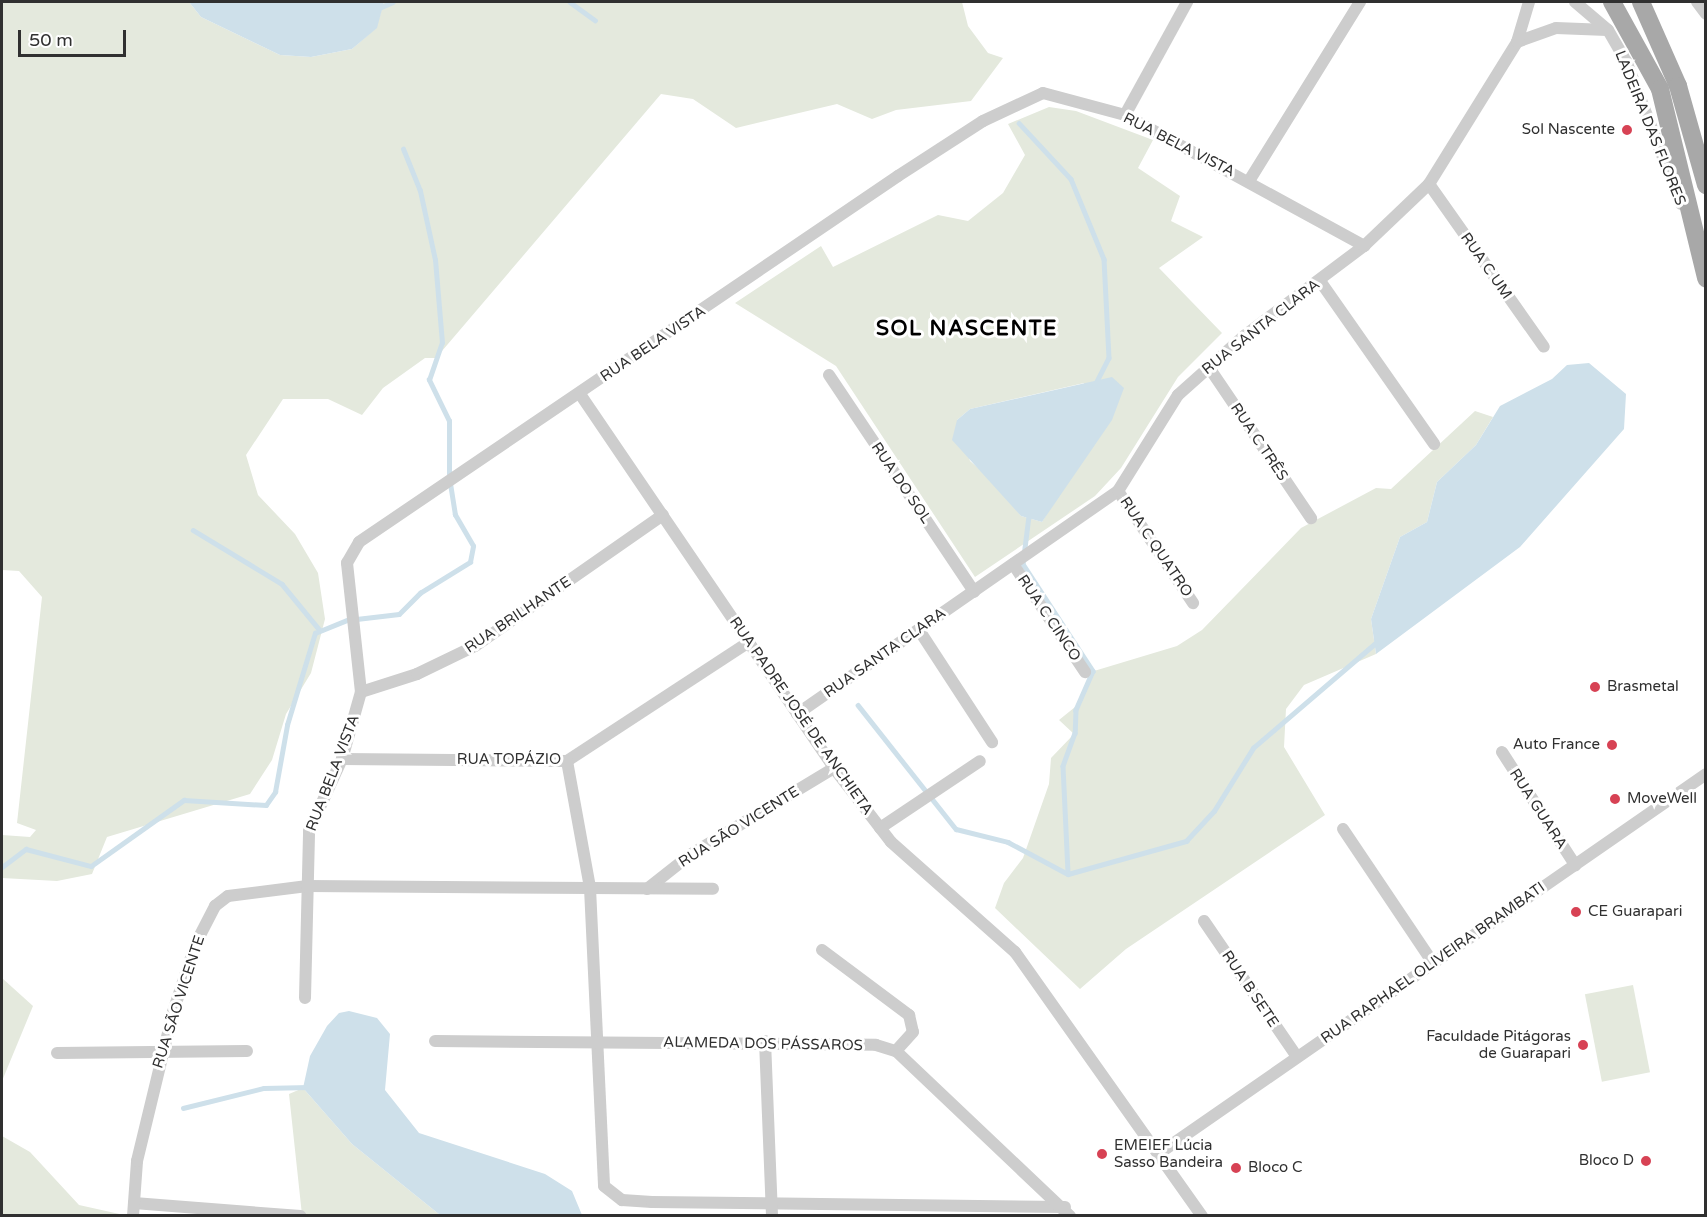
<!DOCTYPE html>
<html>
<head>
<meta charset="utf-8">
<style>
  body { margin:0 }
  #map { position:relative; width:1707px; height:1217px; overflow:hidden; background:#fff; font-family:"Varela Round",sans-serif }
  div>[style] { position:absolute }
  .green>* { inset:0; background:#e4e9dd; transform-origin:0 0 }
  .water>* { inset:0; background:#cee0ea }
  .stream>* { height:4.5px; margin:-2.25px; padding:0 2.25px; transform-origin:2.25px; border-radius:2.25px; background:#cee0ea }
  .minor>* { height:12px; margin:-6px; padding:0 6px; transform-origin:6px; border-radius:6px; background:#cdcdcd }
  .primary>* { height:18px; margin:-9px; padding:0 9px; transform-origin:9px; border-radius:9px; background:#a8a8a8 }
  .dots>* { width:16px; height:16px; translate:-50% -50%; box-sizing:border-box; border:3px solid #fff; border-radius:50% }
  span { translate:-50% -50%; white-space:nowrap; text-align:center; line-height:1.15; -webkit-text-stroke:6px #fff; paint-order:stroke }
  .street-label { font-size:15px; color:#303030 }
  .poi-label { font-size:15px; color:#303030 }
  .right { translate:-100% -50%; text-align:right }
  .left { translate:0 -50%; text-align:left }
  .district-label { font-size:21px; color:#000; font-weight:700; letter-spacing:1.5px }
  .frame { position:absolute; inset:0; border:3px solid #303030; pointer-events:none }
  .scale { position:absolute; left:18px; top:30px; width:108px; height:27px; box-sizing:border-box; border:3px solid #303030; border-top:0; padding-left:8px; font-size:18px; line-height:21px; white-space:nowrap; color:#303030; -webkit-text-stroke:4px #fff; paint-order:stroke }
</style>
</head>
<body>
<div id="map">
  <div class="green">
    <div style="clip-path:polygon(2px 2px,189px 2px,201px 17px,280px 55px,311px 57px,352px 49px,376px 28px,384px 2px,962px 2px,968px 26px,988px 53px,1003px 58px,971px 101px,896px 110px,872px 119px,837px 104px,736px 128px,693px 99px,661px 94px,436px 358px,425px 358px,383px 388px,362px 415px,328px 399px,283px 399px,246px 455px,258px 495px,295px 534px,318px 573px,325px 619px,311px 673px,286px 714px,272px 760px,250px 794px,107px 837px,92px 874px,57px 881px,2px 878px,2px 835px,30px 837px,36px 830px,17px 823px,42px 597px,19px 571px,2px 570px)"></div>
    <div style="clip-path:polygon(evenodd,1049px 107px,1076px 111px,1153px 140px,1138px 168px,1180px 196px,1171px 221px,1203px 237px,1159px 268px,1222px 333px,1178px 377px,1121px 468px,1095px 496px,975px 577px,836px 366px,735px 303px,821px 246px,833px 267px,938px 215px,968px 221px,1003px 193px,1025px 155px,1008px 124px,1049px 107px,1084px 383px,1072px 473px,1042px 522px,1021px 516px,998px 485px,970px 461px,957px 420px,970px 409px,1084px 383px)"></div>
    <div style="clip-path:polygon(1475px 411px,1493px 417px,1476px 445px,1437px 482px,1427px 522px,1400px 537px,1371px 619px,1376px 654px,1304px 685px,1286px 709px,1284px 747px,1325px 815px,1126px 949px,1080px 989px,995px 908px,1004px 883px,1023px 858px,1049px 784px,1051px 758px,1074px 734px,1059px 720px,1080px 703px,1094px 671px,1177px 646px,1202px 630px,1301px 528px,1376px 488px,1391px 489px)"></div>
    <div style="clip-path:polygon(2px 978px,33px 1006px,2px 1081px)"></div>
    <div style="left:1633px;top:985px;width:89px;height:49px;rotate:79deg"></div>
    <div style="clip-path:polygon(303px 1088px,352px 1144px,440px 1215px,302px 1215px,289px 1094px)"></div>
    <div style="clip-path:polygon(2px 1136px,30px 1152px,79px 1205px,124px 1215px,2px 1215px)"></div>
  </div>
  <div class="water">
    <div style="clip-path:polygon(189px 2px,384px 2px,377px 28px,352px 49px,311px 57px,280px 55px,201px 17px)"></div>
    <div style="clip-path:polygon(1589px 363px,1626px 394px,1624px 429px,1520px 547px,1376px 654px,1371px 619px,1400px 537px,1427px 522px,1437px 482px,1476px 445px,1500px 406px,1552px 379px,1567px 365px)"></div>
    <div style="clip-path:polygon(1112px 377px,1124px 388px,1112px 420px,1042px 522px,1021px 516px,952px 440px,957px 420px,970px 409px)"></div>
    <div style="clip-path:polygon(349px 1011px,377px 1018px,390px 1034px,385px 1090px,419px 1133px,545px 1174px,572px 1191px,582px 1215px,440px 1215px,352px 1144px,303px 1088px,310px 1056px,327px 1026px,339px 1013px)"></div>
  </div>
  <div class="stream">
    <div style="left:570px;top:2px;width:31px;rotate:36deg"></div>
    <div style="left:377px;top:9px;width:17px;rotate:-24deg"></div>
    <div style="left:1019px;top:123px;width:76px;rotate:47.1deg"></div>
    <div style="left:1071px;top:179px;width:87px;rotate:67.6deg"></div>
    <div style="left:1104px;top:259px;width:99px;rotate:87.1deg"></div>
    <div style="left:1109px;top:358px;width:31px;rotate:117deg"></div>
    <div style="left:1029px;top:516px;width:48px;rotate:97.1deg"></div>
    <div style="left:1023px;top:564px;width:128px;rotate:56.8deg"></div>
    <div style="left:1093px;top:671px;width:43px;rotate:113.6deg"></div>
    <div style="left:1076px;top:710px;width:23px;rotate:92deg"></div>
    <div style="left:1075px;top:733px;width:35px;rotate:110deg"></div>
    <div style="left:1063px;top:766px;width:108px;rotate:87.3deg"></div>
    <div style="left:193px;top:530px;width:104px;rotate:31.2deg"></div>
    <div style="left:282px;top:584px;width:58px;rotate:50.6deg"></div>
    <div style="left:858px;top:705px;width:158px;rotate:51.7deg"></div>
    <div style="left:956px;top:829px;width:54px;rotate:14deg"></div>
    <div style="left:1008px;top:842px;width:68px;rotate:28.1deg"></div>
    <div style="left:1068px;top:874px;width:123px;rotate:-15.6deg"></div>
    <div style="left:1186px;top:841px;width:41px;rotate:-47deg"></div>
    <div style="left:1214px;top:811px;width:74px;rotate:-58.2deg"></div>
    <div style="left:1253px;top:748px;width:165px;rotate:-40.6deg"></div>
    <div style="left:2px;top:867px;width:30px;rotate:-37deg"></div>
    <div style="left:26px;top:849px;width:67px;rotate:14.7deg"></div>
    <div style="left:91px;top:866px;width:114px;rotate:-35.4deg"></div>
    <div style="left:184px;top:800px;width:82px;rotate:3.5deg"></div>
    <div style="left:266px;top:805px;width:16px;rotate:-55deg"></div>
    <div style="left:275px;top:792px;width:68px;rotate:-79.8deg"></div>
    <div style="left:287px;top:725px;width:96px;rotate:-73.1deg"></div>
    <div style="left:315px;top:633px;width:35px;rotate:-22deg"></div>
    <div style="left:348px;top:620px;width:51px;rotate:-6.7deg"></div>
    <div style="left:399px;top:614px;width:30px;rotate:-45deg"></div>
    <div style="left:420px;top:593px;width:59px;rotate:-31.8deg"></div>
    <div style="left:470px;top:562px;width:16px;rotate:-79deg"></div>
    <div style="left:473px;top:546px;width:36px;rotate:-120deg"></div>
    <div style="left:455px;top:515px;width:36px;rotate:-99deg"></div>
    <div style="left:449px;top:479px;width:58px;rotate:-90deg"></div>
    <div style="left:449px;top:421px;width:46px;rotate:-116deg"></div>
    <div style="left:429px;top:380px;width:39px;rotate:-71deg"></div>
    <div style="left:442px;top:343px;width:83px;rotate:-94.8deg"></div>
    <div style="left:435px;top:260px;width:71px;rotate:-102.3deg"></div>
    <div style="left:420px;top:191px;width:45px;rotate:-112deg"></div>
    <div style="left:183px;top:1108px;width:83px;rotate:-13.9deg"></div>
    <div style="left:264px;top:1088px;width:45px;rotate:-1.3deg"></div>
  </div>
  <div class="minor">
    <div style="left:1575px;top:2px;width:43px;rotate:40.3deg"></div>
    <div style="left:1608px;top:30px;width:36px;rotate:60deg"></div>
    <div style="left:1626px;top:61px;width:153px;rotate:69deg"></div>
    <div style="left:1697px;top:2px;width:15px;rotate:53deg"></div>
    <div style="left:1517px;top:42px;width:41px;rotate:-19.7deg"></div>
    <div style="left:1556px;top:28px;width:51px;rotate:2.2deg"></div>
    <div style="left:1125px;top:115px;width:129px;rotate:-61.2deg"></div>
    <div style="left:1249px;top:181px;width:211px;rotate:-58.2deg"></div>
    <div style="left:1429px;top:184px;width:199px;rotate:54.8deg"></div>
    <div style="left:1320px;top:281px;width:199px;rotate:55deg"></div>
    <div style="left:1208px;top:366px;width:184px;rotate:55.9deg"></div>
    <div style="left:829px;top:375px;width:261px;rotate:56.2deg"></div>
    <div style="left:580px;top:394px;width:452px;rotate:55.8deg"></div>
    <div style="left:834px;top:768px;width:93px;rotate:52.4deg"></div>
    <div style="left:891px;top:842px;width:166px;rotate:41.6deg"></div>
    <div style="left:1015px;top:952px;width:324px;rotate:54.7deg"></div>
    <div style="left:1118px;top:491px;width:135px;rotate:56.2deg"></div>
    <div style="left:1013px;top:564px;width:130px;rotate:56.3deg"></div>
    <div style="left:919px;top:630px;width:134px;rotate:56.9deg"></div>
    <div style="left:361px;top:692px;width:59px;rotate:-17.8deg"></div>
    <div style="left:417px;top:674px;width:64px;rotate:-25.8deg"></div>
    <div style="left:475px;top:646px;width:229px;rotate:-34.9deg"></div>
    <div style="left:797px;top:714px;width:391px;rotate:-34.8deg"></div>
    <div style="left:1118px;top:491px;width:113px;rotate:-58deg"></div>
    <div style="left:1178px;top:395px;width:89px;rotate:-41.8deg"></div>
    <div style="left:1244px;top:336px;width:150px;rotate:-36.9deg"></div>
    <div style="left:1364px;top:246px;width:90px;rotate:-43.6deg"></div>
    <div style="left:1429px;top:184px;width:167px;rotate:-58.2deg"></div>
    <div style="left:1517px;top:42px;width:42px;rotate:-73.3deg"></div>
    <div style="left:1502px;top:752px;width:135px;rotate:57.1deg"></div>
    <div style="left:342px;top:759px;width:225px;rotate:0.5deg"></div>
    <div style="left:567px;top:761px;width:217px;rotate:-33.2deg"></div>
    <div style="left:567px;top:761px;width:129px;rotate:79.7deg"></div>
    <div style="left:590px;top:888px;width:298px;rotate:87.3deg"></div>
    <div style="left:604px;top:1186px;width:23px;rotate:38deg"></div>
    <div style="left:622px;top:1200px;width:30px;rotate:4deg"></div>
    <div style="left:652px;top:1202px;width:413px;rotate:0.7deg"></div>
    <div style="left:880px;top:828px;width:120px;rotate:-33.8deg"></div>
    <div style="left:1343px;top:829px;width:161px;rotate:56.1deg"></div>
    <div style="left:647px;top:889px;width:55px;rotate:-38.3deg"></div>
    <div style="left:690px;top:855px;width:168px;rotate:-31.1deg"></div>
    <div style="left:1204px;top:921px;width:165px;rotate:55.6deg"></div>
    <div style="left:822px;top:950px;width:109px;rotate:36.8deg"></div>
    <div style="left:909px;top:1015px;width:17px;rotate:77deg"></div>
    <div style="left:913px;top:1032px;width:25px;rotate:132deg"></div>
    <div style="left:305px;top:998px;width:167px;rotate:-88.6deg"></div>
    <div style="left:309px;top:831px;width:79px;rotate:-65.4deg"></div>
    <div style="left:342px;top:759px;width:70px;rotate:-74.2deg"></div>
    <div style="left:361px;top:692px;width:130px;rotate:-96.2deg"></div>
    <div style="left:347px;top:563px;width:24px;rotate:-60deg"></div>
    <div style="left:359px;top:542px;width:652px;rotate:-34.18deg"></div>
    <div style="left:898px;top:176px;width:101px;rotate:-32.9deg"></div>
    <div style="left:983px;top:121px;width:66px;rotate:-25deg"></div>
    <div style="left:1043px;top:93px;width:85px;rotate:15deg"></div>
    <div style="left:1125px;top:115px;width:273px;rotate:28.7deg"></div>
    <div style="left:435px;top:1041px;width:441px;rotate:0.5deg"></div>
    <div style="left:876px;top:1045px;width:21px;rotate:17deg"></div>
    <div style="left:896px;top:1051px;width:240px;rotate:43.5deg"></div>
    <div style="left:765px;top:1041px;width:175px;rotate:87.7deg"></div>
    <div style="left:57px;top:1053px;width:190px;rotate:-0.6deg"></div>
    <div style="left:1161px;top:1152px;width:663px;rotate:-34.74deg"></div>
    <div style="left:134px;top:1203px;width:167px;rotate:4.5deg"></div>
    <div style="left:133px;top:1216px;width:55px;rotate:-85.8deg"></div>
    <div style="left:137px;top:1161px;width:153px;rotate:-76.4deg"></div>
    <div style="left:173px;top:1012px;width:73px;rotate:-71.6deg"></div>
    <div style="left:196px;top:943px;width:42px;rotate:-62.8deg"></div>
    <div style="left:215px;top:906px;width:16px;rotate:-38deg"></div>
    <div style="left:228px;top:896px;width:80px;rotate:-7.2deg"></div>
    <div style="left:307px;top:886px;width:406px;rotate:0.4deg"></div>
  </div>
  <div class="primary">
    <div style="left:1612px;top:2px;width:99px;rotate:61.1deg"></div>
    <div style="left:1660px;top:89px;width:195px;rotate:76.3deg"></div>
    <div style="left:1641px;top:2px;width:92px;rotate:66.2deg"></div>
    <div style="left:1678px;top:86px;width:103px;rotate:74.2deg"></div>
  </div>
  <div class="dots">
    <div style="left:1627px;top:130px;background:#d74254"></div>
    <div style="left:1595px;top:687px;background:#d74254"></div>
    <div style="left:1612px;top:745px;background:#d74254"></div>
    <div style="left:1615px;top:799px;background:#d74254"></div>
    <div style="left:1576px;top:912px;background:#d74254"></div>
    <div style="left:1583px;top:1045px;background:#d74254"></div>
    <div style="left:1102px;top:1154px;background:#d74254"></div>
    <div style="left:1646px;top:1161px;background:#d74254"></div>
    <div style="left:1236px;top:1168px;background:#d74254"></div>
  </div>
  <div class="street-label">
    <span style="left:1650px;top:128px;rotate:68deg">LADEIRA DAS FLORES</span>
    <span style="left:1179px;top:145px;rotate:27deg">RUA BELA VISTA</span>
    <span style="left:1486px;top:266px;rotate:55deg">RUA C UM</span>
    <span style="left:1261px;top:327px;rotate:-38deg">RUA SANTA CLARA</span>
    <span style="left:653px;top:344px;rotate:-34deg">RUA BELA VISTA</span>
    <span style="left:1259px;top:442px;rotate:56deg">RUA C TRÊS</span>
    <span style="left:901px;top:483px;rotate:56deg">RUA DO SOL</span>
    <span style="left:1156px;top:547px;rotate:56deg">RUA C QUATRO</span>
    <span style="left:518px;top:615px;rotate:-34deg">RUA BRILHANTE</span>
    <span style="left:1049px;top:618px;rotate:56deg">RUA C CINCO</span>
    <span style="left:885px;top:653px;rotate:-35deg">RUA SANTA CLARA</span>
    <span style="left:801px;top:716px;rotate:55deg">RUA PADRE JOSÉ DE ANCHIETA</span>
    <span style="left:509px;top:760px">RUA TOPÁZIO</span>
    <span style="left:333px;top:773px;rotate:-69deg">RUA BELA VISTA</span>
    <span style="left:1538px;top:809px;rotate:57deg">RUA GUARA</span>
    <span style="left:739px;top:827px;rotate:-32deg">RUA SÃO VICENTE</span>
    <span style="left:1433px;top:963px;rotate:-35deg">RUA RAPHAEL OLIVEIRA BRAMBATI</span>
    <span style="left:1250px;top:989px;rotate:56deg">RUA B SETE</span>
    <span style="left:179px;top:1002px;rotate:-72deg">RUA SÃO VICENTE</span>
    <span style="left:763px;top:1044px;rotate:1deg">ALAMEDA DOS PÁSSAROS</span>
  </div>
  <div class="poi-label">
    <span class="right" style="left:1615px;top:130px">Sol Nascente</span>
    <span class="left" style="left:1607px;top:687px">Brasmetal</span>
    <span class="right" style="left:1600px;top:745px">Auto France</span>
    <span class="left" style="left:1627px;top:799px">MoveWell</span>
    <span class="left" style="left:1588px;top:912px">CE Guarapari</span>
    <span class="right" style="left:1571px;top:1045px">Faculdade Pitágoras<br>de Guarapari</span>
    <span class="left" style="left:1114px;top:1154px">EMEIEF Lúcia<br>Sasso Bandeira</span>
    <span class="right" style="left:1634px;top:1161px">Bloco D</span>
    <span class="left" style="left:1248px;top:1168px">Bloco C</span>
  </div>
  <div class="district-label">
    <span style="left:967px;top:329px">SOL NASCENTE</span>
  </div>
  <div class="frame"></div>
  <div class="scale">50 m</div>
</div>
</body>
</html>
